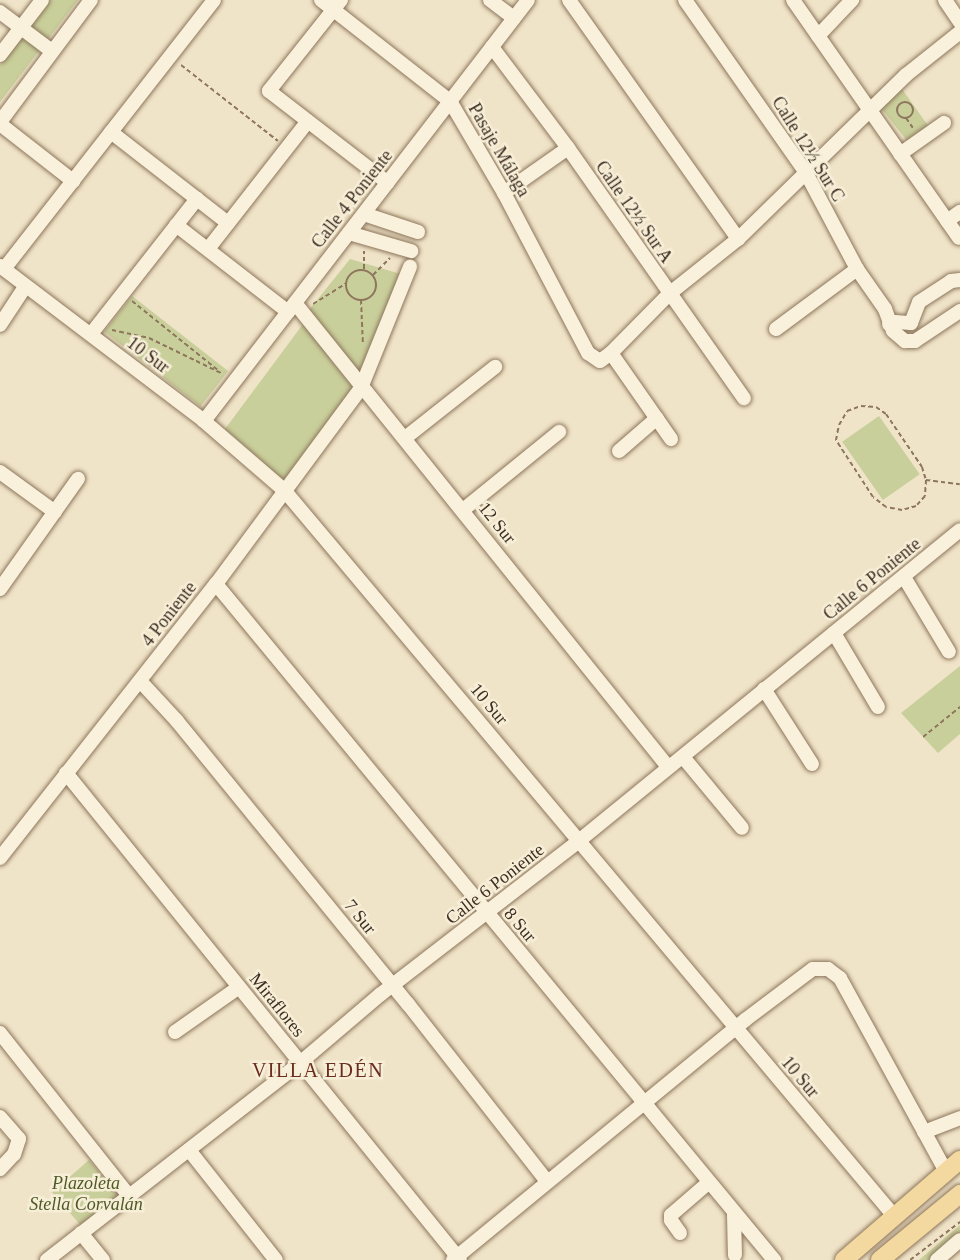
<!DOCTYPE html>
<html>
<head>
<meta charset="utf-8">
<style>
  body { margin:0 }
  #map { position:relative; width:960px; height:1260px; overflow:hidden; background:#f0e4c8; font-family:"Times New Roman",serif }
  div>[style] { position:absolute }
  .green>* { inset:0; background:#c9cf9b; transform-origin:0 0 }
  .path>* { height:2px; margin-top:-1px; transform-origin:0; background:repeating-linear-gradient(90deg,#8d765c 0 4.5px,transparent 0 7.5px) }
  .path>.ring { margin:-1px; padding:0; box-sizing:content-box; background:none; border:2px solid #8d765c; border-radius:50% }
  .roads { filter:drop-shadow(0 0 2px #8d765c) drop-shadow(0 0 2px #8d765c) }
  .minor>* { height:14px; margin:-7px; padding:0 7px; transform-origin:7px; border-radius:7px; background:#faf1dc }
  .major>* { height:18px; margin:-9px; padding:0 9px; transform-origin:9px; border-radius:9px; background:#f3d9a0 }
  span { translate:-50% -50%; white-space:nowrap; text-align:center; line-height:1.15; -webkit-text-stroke:5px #f7eed8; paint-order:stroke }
  .street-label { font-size:18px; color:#3d2e20 }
  .park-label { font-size:18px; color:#4d5a26; font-style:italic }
  .neighbourhood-label { font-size:20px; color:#6b2e1e; letter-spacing:1.5px }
</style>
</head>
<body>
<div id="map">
  <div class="green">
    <div style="clip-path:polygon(50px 0,78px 0,0 102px,0 65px)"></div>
    <div style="clip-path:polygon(902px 89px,929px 127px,908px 142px,881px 108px)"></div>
    <div style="clip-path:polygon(350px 259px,404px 275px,374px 352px,357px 372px,309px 310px)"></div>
    <div style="left:132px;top:296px;width:122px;height:45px;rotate:38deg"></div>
    <div style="clip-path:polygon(303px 324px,362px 399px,294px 489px,225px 429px)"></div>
    <div style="left:879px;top:416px;width:71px;height:45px;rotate:55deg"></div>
    <div style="clip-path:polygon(960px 666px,960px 734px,938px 753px,901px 713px)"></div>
    <div style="left:89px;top:1160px;width:50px;height:49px;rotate:49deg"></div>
    <div style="clip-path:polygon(960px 1225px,960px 1235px,931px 1260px,919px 1260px)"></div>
  </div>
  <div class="path">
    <div style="left:181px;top:65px;width:123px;rotate:38.1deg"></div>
    <div class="ring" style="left:897px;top:102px;width:14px;height:14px"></div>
    <div style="left:906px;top:118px;width:12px;rotate:55deg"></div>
    <div style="left:364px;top:269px;width:18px;rotate:-90deg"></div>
    <div class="ring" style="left:346px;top:270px;width:28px;height:28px"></div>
    <div style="left:373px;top:275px;width:24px;rotate:-45deg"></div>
    <div style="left:361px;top:300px;width:45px;rotate:87.5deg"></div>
    <div style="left:132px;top:301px;width:112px;rotate:38.8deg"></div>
    <div style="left:313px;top:304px;width:39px;rotate:-32deg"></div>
    <div style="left:112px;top:330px;width:38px;rotate:12deg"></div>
    <div style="left:149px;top:338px;width:82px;rotate:25.9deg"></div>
    <div style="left:861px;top:406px;width:15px;rotate:4deg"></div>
    <div style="left:876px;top:407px;width:12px;rotate:35deg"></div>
    <div style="left:886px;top:414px;width:64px;rotate:55.8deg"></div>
    <div style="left:922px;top:467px;width:14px;rotate:73deg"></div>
    <div style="left:926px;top:480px;width:16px;rotate:94deg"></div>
    <div style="left:925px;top:496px;width:13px;rotate:132deg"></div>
    <div style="left:916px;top:506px;width:15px;rotate:164deg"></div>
    <div style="left:902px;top:510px;width:16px;rotate:-169deg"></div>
    <div style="left:886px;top:507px;width:16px;rotate:-142deg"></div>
    <div style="left:873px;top:497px;width:68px;rotate:-123deg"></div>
    <div style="left:836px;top:440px;width:15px;rotate:-79deg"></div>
    <div style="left:839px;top:425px;width:16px;rotate:-60deg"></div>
    <div style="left:847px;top:411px;width:15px;rotate:-20deg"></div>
    <div style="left:926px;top:480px;width:34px;rotate:7deg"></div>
    <div style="left:923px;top:737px;width:48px;rotate:-39deg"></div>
    <div style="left:910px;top:1260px;width:63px;rotate:-37.2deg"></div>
  </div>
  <div class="roads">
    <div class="minor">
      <div style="left:321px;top:0;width:164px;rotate:38.1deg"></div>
      <div style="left:450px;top:101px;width:107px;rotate:59.6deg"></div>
      <div style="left:504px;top:193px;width:181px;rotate:62.3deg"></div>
      <div style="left:588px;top:353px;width:14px;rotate:34deg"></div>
      <div style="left:600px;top:361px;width:14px;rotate:-36deg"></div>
      <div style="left:611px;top:353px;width:83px;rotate:-45.5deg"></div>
      <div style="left:669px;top:294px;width:88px;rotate:-38.6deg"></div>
      <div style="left:738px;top:239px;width:235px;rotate:-44.3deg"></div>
      <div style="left:906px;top:75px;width:69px;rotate:-38.5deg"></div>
      <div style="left:341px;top:0;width:116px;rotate:128.4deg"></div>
      <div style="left:269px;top:91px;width:150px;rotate:37.7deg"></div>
      <div style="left:490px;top:0;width:30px;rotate:37deg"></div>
      <div style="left:569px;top:0;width:293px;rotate:54.7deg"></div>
      <div style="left:685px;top:0;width:211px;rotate:55deg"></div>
      <div style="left:806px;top:173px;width:109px;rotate:62deg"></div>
      <div style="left:857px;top:269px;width:49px;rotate:55deg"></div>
      <div style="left:885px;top:309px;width:23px;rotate:70deg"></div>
      <div style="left:893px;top:331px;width:16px;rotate:40deg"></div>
      <div style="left:905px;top:341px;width:10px"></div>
      <div style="left:915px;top:341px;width:54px;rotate:-33.7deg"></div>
      <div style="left:793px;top:0;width:290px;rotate:55.1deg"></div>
      <div style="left:945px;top:0;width:27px;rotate:56deg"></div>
      <div style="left:0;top:12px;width:65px;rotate:36.9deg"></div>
      <div style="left:818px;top:36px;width:50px;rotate:-46.6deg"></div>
      <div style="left:492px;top:47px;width:126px;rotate:53deg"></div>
      <div style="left:568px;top:148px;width:306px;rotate:54.9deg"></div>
      <div style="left:0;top:55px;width:69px;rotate:-52.6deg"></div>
      <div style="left:0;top:122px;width:152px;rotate:-53.3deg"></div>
      <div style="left:0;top:124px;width:93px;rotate:38deg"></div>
      <div style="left:111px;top:132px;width:148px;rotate:37.9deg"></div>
      <div style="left:900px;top:154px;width:54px;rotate:-35.2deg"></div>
      <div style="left:504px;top:193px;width:78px;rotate:-35.1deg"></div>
      <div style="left:364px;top:214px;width:57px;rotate:18.4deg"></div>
      <div style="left:947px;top:221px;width:16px;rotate:-35deg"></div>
      <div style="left:176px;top:225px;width:142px;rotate:37.8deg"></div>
      <div style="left:349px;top:233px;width:65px;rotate:16.2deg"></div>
      <div style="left:208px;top:249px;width:162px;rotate:-52deg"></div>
      <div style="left:0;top:266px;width:256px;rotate:37.2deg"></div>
      <div style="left:204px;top:421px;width:106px;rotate:40.8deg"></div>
      <div style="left:284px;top:490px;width:948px;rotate:49.96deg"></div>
      <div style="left:4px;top:269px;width:341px;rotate:-52deg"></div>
      <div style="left:295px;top:303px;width:595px;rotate:51.2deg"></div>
      <div style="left:889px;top:324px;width:6px;rotate:-18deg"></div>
      <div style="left:895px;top:322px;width:16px;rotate:4deg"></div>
      <div style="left:911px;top:323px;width:22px;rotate:-69deg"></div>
      <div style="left:919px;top:302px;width:38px;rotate:-33deg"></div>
      <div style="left:951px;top:281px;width:9px;rotate:-6deg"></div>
      <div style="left:0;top:325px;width:45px;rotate:-56.7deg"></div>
      <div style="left:776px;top:329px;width:101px;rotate:-36.5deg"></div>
      <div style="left:91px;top:334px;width:172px;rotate:-51.9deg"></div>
      <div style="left:611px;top:353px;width:105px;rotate:55.1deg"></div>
      <div style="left:204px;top:421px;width:531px;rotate:-52.42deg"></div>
      <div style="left:405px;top:438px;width:115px;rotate:-38.3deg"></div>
      <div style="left:619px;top:451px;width:50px;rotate:-41deg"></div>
      <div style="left:0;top:472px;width:68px;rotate:36deg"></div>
      <div style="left:463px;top:510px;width:124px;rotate:-39.1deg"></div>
      <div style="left:904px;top:577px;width:87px;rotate:59deg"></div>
      <div style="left:216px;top:584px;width:877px;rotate:50.46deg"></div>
      <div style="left:0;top:589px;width:135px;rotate:-54.7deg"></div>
      <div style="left:834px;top:633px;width:86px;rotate:59.3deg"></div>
      <div style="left:140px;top:681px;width:54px;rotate:47.2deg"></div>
      <div style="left:177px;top:721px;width:365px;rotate:50.8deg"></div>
      <div style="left:408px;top:1004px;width:225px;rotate:51.9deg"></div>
      <div style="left:764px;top:689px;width:89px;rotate:57.4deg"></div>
      <div style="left:683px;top:757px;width:92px;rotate:50.3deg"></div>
      <div style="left:66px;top:773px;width:626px;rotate:51.03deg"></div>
      <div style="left:0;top:858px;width:349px;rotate:-51.8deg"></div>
      <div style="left:216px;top:584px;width:244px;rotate:-53.5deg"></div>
      <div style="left:361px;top:388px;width:131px;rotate:-68deg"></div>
      <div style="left:175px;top:1032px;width:78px;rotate:-35.1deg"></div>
      <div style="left:0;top:1033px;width:209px;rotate:51.6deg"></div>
      <div style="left:0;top:1117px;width:29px;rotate:49deg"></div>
      <div style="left:19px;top:1139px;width:16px;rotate:108deg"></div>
      <div style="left:14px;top:1154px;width:21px;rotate:133deg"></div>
      <div style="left:924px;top:1132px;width:39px;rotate:-21deg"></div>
      <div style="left:189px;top:1150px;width:140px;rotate:51.7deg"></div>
      <div style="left:734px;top:1215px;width:40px;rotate:88.6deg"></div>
      <div style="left:81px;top:1233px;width:35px;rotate:51deg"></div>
      <div style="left:680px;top:1233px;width:16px;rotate:-125deg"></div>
      <div style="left:671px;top:1220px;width:5px;rotate:-90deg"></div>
      <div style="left:671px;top:1215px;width:49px;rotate:-40.9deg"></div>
      <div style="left:47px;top:1260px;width:322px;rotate:-37.9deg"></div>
      <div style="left:301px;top:1062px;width:105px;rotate:-40.4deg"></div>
      <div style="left:381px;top:994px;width:252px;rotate:-37.7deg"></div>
      <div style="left:580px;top:840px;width:490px;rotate:-39.2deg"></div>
      <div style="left:453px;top:1260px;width:378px;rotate:-39.4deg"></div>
      <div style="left:745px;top:1020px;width:85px;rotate:-36.9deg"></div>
      <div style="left:813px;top:969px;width:15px"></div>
      <div style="left:828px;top:969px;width:15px;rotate:37deg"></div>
      <div style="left:840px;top:978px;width:221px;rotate:61.3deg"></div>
      <div style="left:937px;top:1260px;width:30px;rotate:-41deg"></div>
    </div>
    <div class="major">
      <div style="left:844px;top:1260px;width:153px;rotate:-40.8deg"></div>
      <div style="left:880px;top:1260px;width:104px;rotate:-39.5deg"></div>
    </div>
  </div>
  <div class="street-label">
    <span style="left:808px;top:149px;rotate:58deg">Calle 12½ Sur C</span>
    <span style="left:499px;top:150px;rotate:60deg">Pasaje Málaga</span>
    <span style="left:352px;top:199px;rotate:-52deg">Calle 4 Poniente</span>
    <span style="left:634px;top:212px;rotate:55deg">Calle 12½ Sur A</span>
    <span style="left:148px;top:355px;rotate:37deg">10 Sur</span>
    <span style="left:497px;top:523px;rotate:51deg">12 Sur</span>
    <span style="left:872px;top:579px;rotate:-39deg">Calle 6 Poniente</span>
    <span style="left:169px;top:614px;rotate:-52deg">4 Poniente</span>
    <span style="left:489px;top:704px;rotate:50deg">10 Sur</span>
    <span style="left:495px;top:884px;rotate:-38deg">Calle 6 Poniente</span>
    <span style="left:360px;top:917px;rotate:51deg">7 Sur</span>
    <span style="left:520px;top:925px;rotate:50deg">8 Sur</span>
    <span style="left:277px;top:1005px;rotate:51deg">Miraflores</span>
    <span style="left:800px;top:1077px;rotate:50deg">10 Sur</span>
  </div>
  <div class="park-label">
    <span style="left:86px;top:1194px">Plazoleta<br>Stella Corvalán</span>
  </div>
  <div class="neighbourhood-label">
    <span style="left:318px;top:1070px">VILLA EDÉN</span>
  </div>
</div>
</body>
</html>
